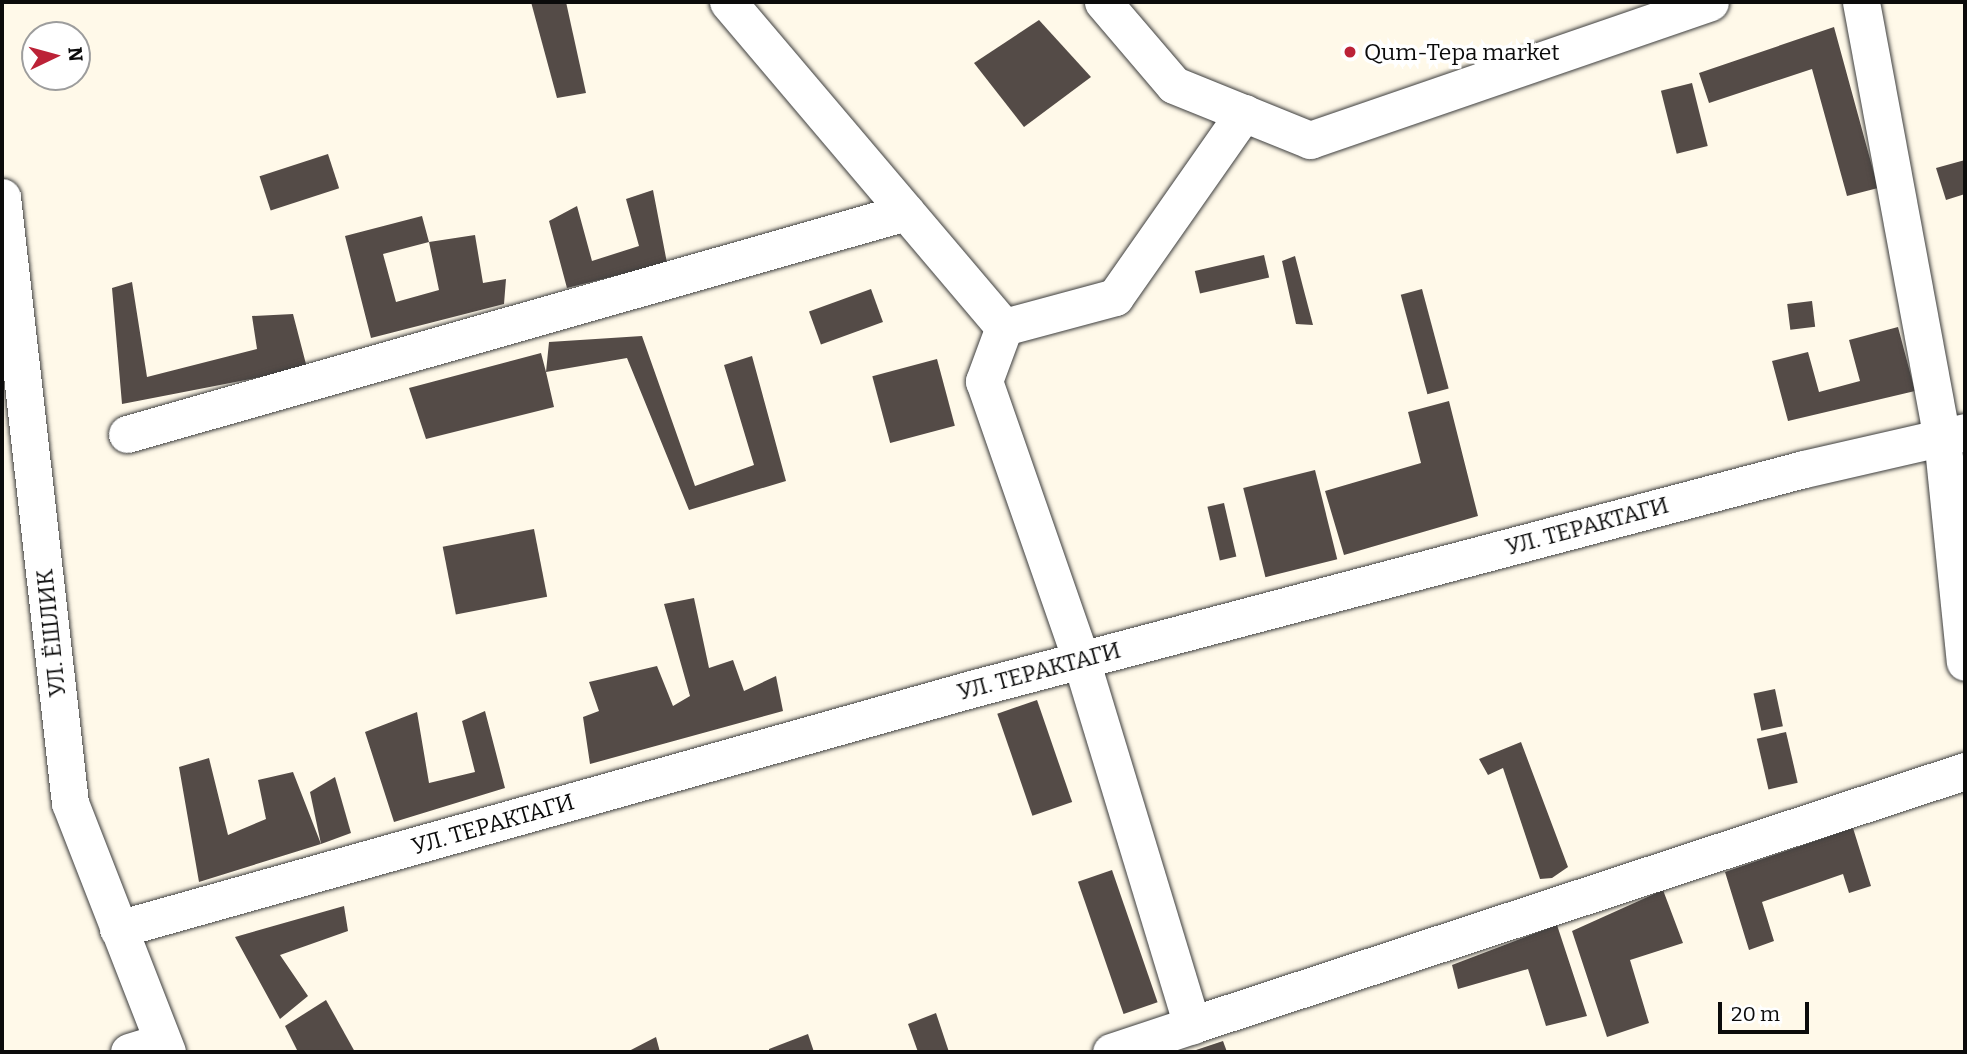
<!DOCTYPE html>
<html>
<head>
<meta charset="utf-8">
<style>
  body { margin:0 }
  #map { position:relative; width:1967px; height:1054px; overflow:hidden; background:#fff9e9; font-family:Bitter,serif }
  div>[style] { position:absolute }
  .building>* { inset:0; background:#544b47; transform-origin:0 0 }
  .roads { filter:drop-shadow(0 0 2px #3e3e3e) drop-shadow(0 0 2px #3e3e3e) }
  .minor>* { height:37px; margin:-18.5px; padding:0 18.5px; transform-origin:18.5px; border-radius:18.5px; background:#fff }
  .dots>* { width:19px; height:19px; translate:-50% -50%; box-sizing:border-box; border:4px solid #fff; border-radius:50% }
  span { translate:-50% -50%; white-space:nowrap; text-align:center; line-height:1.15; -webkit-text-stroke:7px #fff; paint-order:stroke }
  .poi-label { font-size:23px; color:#0b0b0b }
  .left { translate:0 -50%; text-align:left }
  .street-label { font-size:23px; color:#0b0b0b }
  .frame { position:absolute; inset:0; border:4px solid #0b0b0b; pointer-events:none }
  .north { position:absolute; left:21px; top:21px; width:70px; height:70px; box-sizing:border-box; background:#fff; border:2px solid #9d9d9d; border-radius:50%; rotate:85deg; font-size:19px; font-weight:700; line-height:28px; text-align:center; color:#0b0b0b }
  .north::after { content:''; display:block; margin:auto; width:24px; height:32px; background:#bc2237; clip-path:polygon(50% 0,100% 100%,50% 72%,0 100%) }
  .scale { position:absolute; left:1718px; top:1002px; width:91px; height:32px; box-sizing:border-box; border:4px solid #0b0b0b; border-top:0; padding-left:9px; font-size:21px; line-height:24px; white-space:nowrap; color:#0b0b0b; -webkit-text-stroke:5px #fff; paint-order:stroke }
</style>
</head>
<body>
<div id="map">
  <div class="building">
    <div style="clip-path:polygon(531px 2px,566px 2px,586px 93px,557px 98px)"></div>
    <div style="clip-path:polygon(1039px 20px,1091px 77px,1024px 127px,974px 63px)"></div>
    <div style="clip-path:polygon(1834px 27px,1878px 188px,1847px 196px,1812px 69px,1709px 103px,1699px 73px)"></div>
    <div style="left:1692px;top:83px;width:65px;height:32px;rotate:76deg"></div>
    <div style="left:328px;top:154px;width:36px;height:72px;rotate:72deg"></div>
    <div style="clip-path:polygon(1965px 160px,1965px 194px,1946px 200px,1936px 168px)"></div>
    <div style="clip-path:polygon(653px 190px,667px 263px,567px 288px,549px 221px,577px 206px,592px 261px,639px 246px,626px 199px)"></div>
    <div style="clip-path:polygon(evenodd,422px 216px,429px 242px,475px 235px,483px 283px,506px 279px,504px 304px,371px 338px,345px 236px,422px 216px,429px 242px,439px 290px,396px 302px,383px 254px,429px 242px)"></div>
    <div style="left:1264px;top:255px;width:23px;height:71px;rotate:77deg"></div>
    <div style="clip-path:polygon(1295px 256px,1303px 287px,1313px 325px,1296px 324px,1282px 261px)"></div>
    <div style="clip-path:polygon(132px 282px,147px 377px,257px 349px,252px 316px,293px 314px,307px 368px,122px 404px,112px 288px)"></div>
    <div style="left:871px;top:289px;width:35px;height:66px;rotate:70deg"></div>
    <div style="left:1422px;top:289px;width:103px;height:22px;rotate:75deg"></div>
    <div style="left:1812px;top:301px;width:26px;height:25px;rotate:83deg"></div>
    <div style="clip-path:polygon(1898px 327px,1915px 391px,1788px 421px,1772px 361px,1808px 352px,1819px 392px,1860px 381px,1849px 340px)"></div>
    <div style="clip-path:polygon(642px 336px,695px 486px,754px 465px,724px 365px,752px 356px,786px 481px,689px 510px,627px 358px,546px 372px,554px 407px,426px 439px,409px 388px,541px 353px,546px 372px,549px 342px)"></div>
    <div style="left:937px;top:359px;width:69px;height:67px;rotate:75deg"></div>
    <div style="clip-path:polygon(1449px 401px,1478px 516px,1344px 555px,1325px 491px,1421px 463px,1408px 412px)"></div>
    <div style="left:1315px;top:470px;width:92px;height:74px;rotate:76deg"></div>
    <div style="left:1224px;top:503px;width:55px;height:17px;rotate:77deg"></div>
    <div style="left:534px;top:529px;width:69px;height:93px;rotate:79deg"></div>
    <div style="clip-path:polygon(694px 598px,709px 668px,733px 660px,744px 691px,776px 676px,783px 711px,590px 764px,583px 717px,599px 711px,589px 682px,657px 666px,673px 706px,690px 696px,664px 604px)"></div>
    <div style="left:1775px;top:689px;width:38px;height:22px;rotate:78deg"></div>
    <div style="left:1037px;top:700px;width:108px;height:42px;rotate:71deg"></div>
    <div style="clip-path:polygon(485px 711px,505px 788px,394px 822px,365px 732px,417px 712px,429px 783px,475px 772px,462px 721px)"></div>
    <div style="left:1786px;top:732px;width:52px;height:30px;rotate:77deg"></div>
    <div style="clip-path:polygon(1521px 742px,1568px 867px,1552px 878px,1540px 879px,1503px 768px,1488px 775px,1479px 759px)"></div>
    <div style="clip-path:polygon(209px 758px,228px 835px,266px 819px,258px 780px,293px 772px,321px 844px,199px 882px,179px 767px)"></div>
    <div style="clip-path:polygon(335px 777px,351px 833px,321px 844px,310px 792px)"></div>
    <div style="clip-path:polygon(1853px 828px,1871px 886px,1849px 893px,1843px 874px,1762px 902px,1774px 941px,1749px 950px,1725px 872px)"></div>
    <div style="left:1112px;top:870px;width:140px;height:36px;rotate:71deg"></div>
    <div style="clip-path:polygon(1663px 890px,1683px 943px,1630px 960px,1649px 1023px,1607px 1037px,1572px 931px)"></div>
    <div style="clip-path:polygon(344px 906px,348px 931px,280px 955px,308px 996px,280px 1019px,235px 937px)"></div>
    <div style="clip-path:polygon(1557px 925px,1587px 1016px,1546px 1026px,1528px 969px,1458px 989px,1452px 965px)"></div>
    <div style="clip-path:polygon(326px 1000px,355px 1052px,298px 1052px,285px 1026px)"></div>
    <div style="clip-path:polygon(936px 1013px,949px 1052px,918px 1052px,908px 1024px)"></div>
    <div style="clip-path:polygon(808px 1034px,814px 1052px,769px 1052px,769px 1049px)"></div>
    <div style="clip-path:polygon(656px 1037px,660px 1052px,627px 1052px)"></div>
    <div style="clip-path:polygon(1223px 1041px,1227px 1052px,1190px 1052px)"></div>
  </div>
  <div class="roads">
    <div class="minor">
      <div style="left:728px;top:2px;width:426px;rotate:49.7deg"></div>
      <div style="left:1004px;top:327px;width:115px;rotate:-15.1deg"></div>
      <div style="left:1115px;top:297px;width:225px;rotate:-55deg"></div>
      <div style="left:1103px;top:2px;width:109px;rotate:49.5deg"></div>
      <div style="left:1174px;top:85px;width:147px;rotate:22deg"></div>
      <div style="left:1310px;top:140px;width:423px;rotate:-19deg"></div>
      <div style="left:1861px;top:2px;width:442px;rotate:79.5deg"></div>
      <div style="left:1942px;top:437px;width:226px;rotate:84.2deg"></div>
      <div style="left:2px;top:197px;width:610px;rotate:83.6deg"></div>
      <div style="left:70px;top:803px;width:267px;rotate:68.7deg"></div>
      <div style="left:1004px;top:327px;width:58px;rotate:110.3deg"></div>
      <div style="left:984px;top:381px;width:295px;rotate:70.8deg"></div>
      <div style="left:1081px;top:660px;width:382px;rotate:73.1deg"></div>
      <div style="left:1192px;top:1025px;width:814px;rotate:-18.19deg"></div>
      <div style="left:127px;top:434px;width:810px;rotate:-15.91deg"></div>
      <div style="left:118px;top:929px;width:890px;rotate:-15.71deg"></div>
      <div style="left:975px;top:688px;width:857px;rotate:-14.8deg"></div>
      <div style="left:1804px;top:469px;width:165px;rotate:-12.9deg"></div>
      <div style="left:129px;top:1052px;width:34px;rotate:-17deg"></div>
      <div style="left:1111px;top:1052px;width:85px;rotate:-18.4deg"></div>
    </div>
  </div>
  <div class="dots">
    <div style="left:1350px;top:52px;background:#bc2237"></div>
  </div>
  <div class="poi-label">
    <span class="left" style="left:1364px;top:52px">Qum-Tepa market</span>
  </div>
  <div class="street-label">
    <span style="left:1587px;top:526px;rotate:-15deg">УЛ. ТЕРАКТАГИ</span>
    <span style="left:51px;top:633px;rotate:-96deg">УЛ. ЁШЛИК</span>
    <span style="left:1039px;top:671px;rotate:-15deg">УЛ. ТЕРАКТАГИ</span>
    <span style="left:493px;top:824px;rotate:-16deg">УЛ. ТЕРАКТАГИ</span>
  </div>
  <div class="frame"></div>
  <div class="north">N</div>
  <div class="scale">20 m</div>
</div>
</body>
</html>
